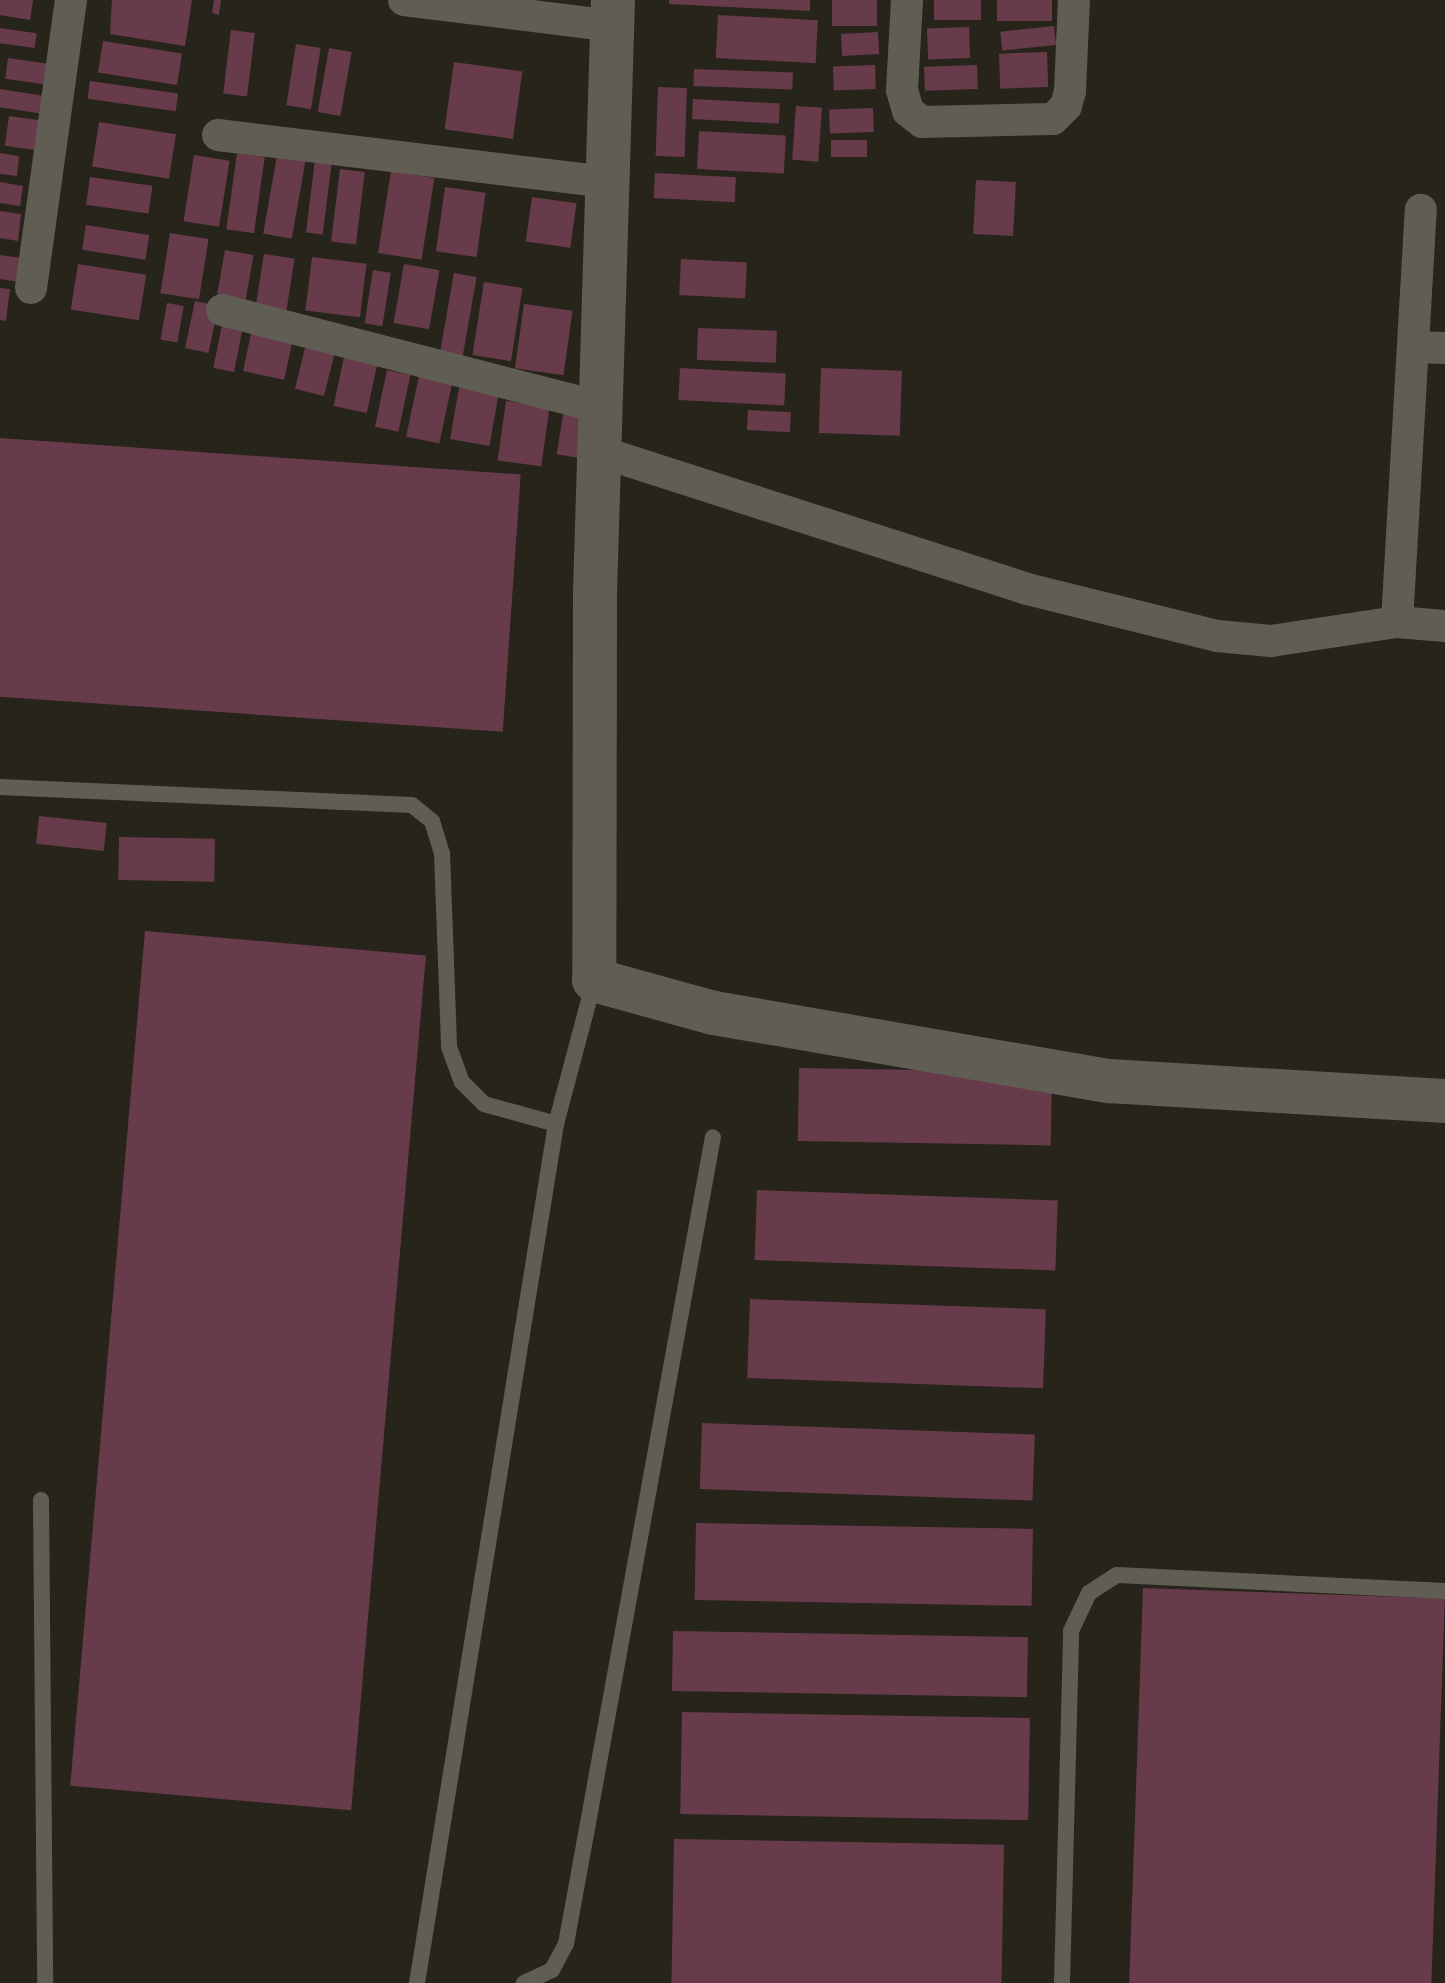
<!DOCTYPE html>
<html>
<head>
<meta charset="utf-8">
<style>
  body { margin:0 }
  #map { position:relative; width:1445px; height:1983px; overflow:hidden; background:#26241b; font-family:"Sofia Sans Condensed",sans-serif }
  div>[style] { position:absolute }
  .building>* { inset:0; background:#683b4a; transform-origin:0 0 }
  .service>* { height:16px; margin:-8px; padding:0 8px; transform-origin:8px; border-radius:8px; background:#605e54 }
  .minor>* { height:32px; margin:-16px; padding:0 16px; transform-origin:16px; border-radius:16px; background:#605e54 }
  .secondary>* { height:44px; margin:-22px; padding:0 22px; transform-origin:22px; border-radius:22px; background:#605e54 }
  span { translate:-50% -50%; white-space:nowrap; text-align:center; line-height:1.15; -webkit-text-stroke:7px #26241b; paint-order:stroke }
</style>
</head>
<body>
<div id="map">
  <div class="building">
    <div style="clip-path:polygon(0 0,33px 0,30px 20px,0 15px)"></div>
    <div style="clip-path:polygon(112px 0,192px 0,185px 46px,110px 34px)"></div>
    <div style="clip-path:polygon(214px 0,221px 0,219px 15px,212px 13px)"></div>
    <div style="clip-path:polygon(669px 0,810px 0,810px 11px,669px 4px)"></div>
    <div style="left:832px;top:0;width:45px;height:26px"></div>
    <div style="left:934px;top:0;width:47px;height:20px"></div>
    <div style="left:997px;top:0;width:55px;height:21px"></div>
    <div style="left:718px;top:15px;width:100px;height:43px;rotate:3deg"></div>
    <div style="left:1054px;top:26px;width:19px;height:54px;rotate:84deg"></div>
    <div style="left:969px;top:27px;width:31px;height:42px;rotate:88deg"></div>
    <div style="left:0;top:28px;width:37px;height:15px;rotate:8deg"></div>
    <div style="left:231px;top:30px;width:24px;height:64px;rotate:7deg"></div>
    <div style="left:878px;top:32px;width:22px;height:37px;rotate:87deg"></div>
    <div style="left:103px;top:41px;width:80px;height:32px;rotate:9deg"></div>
    <div style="left:296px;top:44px;width:25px;height:62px;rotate:9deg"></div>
    <div style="left:329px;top:48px;width:23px;height:65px;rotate:10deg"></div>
    <div style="left:1047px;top:52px;width:35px;height:48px;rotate:88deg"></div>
    <div style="left:8px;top:58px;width:41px;height:21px;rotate:8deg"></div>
    <div style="left:454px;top:62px;width:69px;height:68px;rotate:8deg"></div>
    <div style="left:875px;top:65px;width:24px;height:42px;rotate:88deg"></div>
    <div style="left:977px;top:65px;width:24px;height:53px;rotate:88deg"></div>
    <div style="left:694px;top:69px;width:99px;height:17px;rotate:2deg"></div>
    <div style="left:90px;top:81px;width:89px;height:18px;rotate:8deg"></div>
    <div style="left:658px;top:87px;width:29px;height:69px;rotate:2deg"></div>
    <div style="left:0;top:89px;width:45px;height:18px;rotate:9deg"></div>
    <div style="left:693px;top:99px;width:87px;height:20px;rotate:3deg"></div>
    <div style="left:796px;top:106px;width:26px;height:54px;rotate:4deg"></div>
    <div style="left:873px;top:108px;width:24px;height:44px;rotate:88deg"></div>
    <div style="left:9px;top:116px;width:34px;height:30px;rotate:8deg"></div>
    <div style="left:99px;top:122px;width:78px;height:45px;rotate:9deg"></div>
    <div style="left:699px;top:131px;width:87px;height:38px;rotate:3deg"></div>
    <div style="left:831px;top:140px;width:36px;height:17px"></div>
    <div style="left:279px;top:144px;width:29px;height:91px;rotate:10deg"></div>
    <div style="clip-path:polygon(0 153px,19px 156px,17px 176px,0 174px)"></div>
    <div style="left:237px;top:153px;width:28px;height:77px;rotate:8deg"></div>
    <div style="left:194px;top:155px;width:36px;height:67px;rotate:9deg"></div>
    <div style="left:315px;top:159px;width:17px;height:74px;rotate:7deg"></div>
    <div style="left:340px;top:169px;width:25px;height:73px;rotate:7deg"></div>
    <div style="left:391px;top:171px;width:44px;height:83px;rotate:9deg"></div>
    <div style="left:655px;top:173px;width:81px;height:25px;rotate:3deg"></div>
    <div style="left:90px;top:177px;width:63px;height:28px;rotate:8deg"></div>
    <div style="left:976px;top:180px;width:40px;height:54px;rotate:3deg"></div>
    <div style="clip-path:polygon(0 182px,23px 186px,20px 206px,0 203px)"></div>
    <div style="left:445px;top:187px;width:41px;height:65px;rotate:8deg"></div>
    <div style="left:532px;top:197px;width:45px;height:45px;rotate:8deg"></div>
    <div style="clip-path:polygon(0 211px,21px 214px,18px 241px,0 238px)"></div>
    <div style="left:86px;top:225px;width:64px;height:25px;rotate:9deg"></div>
    <div style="left:170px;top:233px;width:39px;height:61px;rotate:9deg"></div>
    <div style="left:225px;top:250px;width:29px;height:45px;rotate:10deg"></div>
    <div style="left:264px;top:254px;width:31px;height:60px;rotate:9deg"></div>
    <div style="clip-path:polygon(0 255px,22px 258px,19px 282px,0 279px)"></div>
    <div style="left:312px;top:257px;width:55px;height:54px;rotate:7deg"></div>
    <div style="left:681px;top:259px;width:66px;height:36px;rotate:3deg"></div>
    <div style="left:78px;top:264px;width:69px;height:46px;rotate:9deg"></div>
    <div style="left:404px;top:264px;width:36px;height:60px;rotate:10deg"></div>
    <div style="left:373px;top:270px;width:18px;height:54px;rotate:9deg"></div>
    <div style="left:454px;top:273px;width:23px;height:82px;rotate:10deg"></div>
    <div style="left:484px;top:282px;width:39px;height:74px;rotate:9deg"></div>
    <div style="clip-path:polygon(0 288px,10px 289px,6px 321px,0 320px)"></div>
    <div style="left:195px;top:301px;width:24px;height:48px;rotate:12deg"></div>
    <div style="left:167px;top:303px;width:17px;height:37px;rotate:10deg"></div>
    <div style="left:524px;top:304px;width:49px;height:65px;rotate:8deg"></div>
    <div style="left:223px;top:319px;width:21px;height:50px;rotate:11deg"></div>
    <div style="left:698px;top:328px;width:79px;height:32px;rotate:2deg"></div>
    <div style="left:252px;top:329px;width:42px;height:43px;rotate:12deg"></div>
    <div style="left:306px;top:344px;width:30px;height:46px;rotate:14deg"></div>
    <div style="left:344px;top:357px;width:34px;height:50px;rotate:12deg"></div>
    <div style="left:680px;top:368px;width:106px;height:32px;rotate:3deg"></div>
    <div style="left:821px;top:368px;width:81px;height:65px;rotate:2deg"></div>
    <div style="left:387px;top:370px;width:24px;height:58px;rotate:12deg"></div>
    <div style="left:420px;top:371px;width:34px;height:67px;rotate:12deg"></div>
    <div style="left:461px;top:377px;width:40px;height:63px;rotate:10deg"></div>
    <div style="left:506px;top:401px;width:44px;height:60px;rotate:8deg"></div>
    <div style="left:565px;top:402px;width:30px;height:53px;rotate:9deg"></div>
    <div style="left:748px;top:410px;width:43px;height:20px;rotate:3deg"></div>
    <div style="left:0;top:438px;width:522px;height:258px;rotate:4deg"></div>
    <div style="left:39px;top:816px;width:68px;height:28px;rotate:6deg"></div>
    <div style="left:119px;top:837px;width:96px;height:43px;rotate:1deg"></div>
    <div style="left:145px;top:931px;width:282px;height:858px;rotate:5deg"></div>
    <div style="left:799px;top:1068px;width:253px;height:73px;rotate:1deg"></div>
    <div style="left:757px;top:1190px;width:301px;height:70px;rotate:2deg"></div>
    <div style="left:750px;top:1299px;width:296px;height:79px;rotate:2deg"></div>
    <div style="left:702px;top:1423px;width:333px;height:66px;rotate:2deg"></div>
    <div style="left:696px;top:1523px;width:337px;height:77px;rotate:1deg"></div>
    <div style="left:1143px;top:1588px;width:302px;height:395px;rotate:2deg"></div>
    <div style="left:673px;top:1631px;width:355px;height:60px;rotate:1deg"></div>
    <div style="left:682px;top:1712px;width:348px;height:102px;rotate:1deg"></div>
    <div style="left:674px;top:1839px;width:330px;height:144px;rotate:1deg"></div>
  </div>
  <div class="service">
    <div style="left:0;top:787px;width:412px;rotate:2.5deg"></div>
    <div style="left:412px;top:805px;width:26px;rotate:39deg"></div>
    <div style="left:432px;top:821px;width:34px;rotate:73deg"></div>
    <div style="left:442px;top:853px;width:194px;rotate:87.9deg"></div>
    <div style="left:449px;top:1047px;width:37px;rotate:70deg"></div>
    <div style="left:462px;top:1082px;width:31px;rotate:45deg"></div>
    <div style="left:484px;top:1104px;width:75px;rotate:15.5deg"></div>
    <div style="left:41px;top:1500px;width:483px;rotate:89.5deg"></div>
    <div style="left:417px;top:1983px;width:870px;rotate:-80.81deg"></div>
    <div style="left:556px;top:1124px;width:148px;rotate:-75.1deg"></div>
    <div style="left:524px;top:1983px;width:31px;rotate:-25deg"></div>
    <div style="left:552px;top:1970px;width:30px;rotate:-62deg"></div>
    <div style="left:566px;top:1944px;width:820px;rotate:-79.68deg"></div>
    <div style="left:1062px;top:1983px;width:352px;rotate:-88.5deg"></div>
    <div style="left:1071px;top:1631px;width:42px;rotate:-64.7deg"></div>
    <div style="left:1089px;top:1593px;width:33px;rotate:-33deg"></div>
    <div style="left:1117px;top:1575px;width:328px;rotate:2.8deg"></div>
  </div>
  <div class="minor">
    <div style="left:404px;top:0;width:210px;rotate:7.1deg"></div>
    <div style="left:907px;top:0;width:90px;rotate:93.2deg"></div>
    <div style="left:902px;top:90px;width:22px;rotate:74deg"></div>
    <div style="left:908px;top:111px;width:18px;rotate:38deg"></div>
    <div style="left:922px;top:122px;width:131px;rotate:-1.3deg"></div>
    <div style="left:1053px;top:119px;width:18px;rotate:-45deg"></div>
    <div style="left:1066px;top:106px;width:16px;rotate:-75deg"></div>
    <div style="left:1070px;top:91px;width:91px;rotate:-87.5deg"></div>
    <div style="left:218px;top:135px;width:391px;rotate:6.9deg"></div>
    <div style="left:31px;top:288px;width:291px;rotate:-82.1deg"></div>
    <div style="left:222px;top:310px;width:393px;rotate:14.4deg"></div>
    <div style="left:1413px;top:347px;width:32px;rotate:2deg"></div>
    <div style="left:601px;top:452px;width:447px;rotate:17.8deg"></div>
    <div style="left:1027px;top:589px;width:196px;rotate:13.9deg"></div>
    <div style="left:1217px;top:636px;width:54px;rotate:5.3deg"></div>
    <div style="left:1271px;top:641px;width:127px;rotate:-8.6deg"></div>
    <div style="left:1397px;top:622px;width:48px;rotate:4.8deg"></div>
    <div style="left:1397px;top:622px;width:413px;rotate:-86.7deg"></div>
  </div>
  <div class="secondary">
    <div style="left:613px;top:0;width:593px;rotate:91.74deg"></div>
    <div style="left:595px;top:593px;width:387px;rotate:90.1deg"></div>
    <div style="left:594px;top:980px;width:124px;rotate:15.4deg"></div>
    <div style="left:714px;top:1013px;width:401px;rotate:9.8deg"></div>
    <div style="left:1109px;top:1081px;width:337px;rotate:3.4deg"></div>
  </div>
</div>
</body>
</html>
